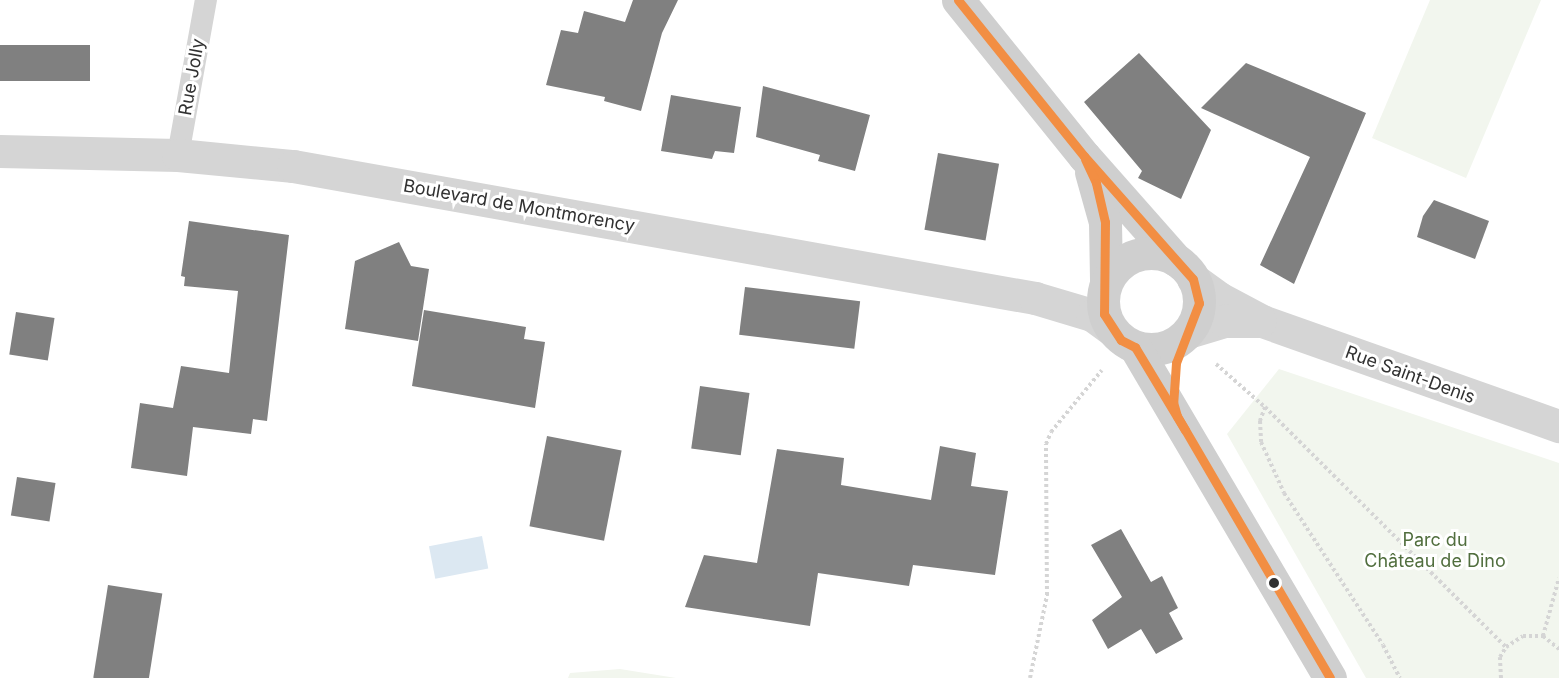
<!DOCTYPE html>
<html>
<head>
<meta charset="utf-8">
<style>
  body { margin:0 }
  #map { position:relative; width:1559px; height:678px; overflow:hidden; background:#fff; font-family:Inter,sans-serif }
  div>[style] { position:absolute }
  .green>* { inset:0; background:#f2f6ee }
  .water>* { inset:0; background:#dce8f2; transform-origin:0 0 }
  .building>* { inset:0; background:#808080; transform-origin:0 0 }
  .path>* { height:4px; margin-top:-2px; transform-origin:0; background:repeating-linear-gradient(90deg,#d5d5d5 0 3px,transparent 0 6px) }
  .service>* { height:22px; margin:-11px; padding:0 11px; transform-origin:11px; border-radius:11px; background:#d5d5d5 }
  .minor>* { height:33px; margin:-16.5px; padding:0 16.5px; transform-origin:16.5px; border-radius:16.5px; background:#d5d5d5 }
  .tertiary>* { height:33px; margin:-16.5px; padding:0 16.5px; transform-origin:16.5px; border-radius:16.5px; background:#d5d5d5 }
  .secondary>* { height:33px; margin:-16.5px; padding:0 16.5px; transform-origin:16.5px; border-radius:16.5px; background:#cfcfcf }
  .secondary>.ring { margin:-16.5px; padding:0; box-sizing:content-box; background:none; border:33px solid #cfcfcf; border-radius:50% }
  .bus-1>* { height:9px; margin:-4.5px; padding:0 4.5px; transform-origin:4.5px; border-radius:4.5px; background:#f28e43 }
  .dots>* { width:16px; height:16px; translate:-50% -50%; box-sizing:border-box; border:3px solid #fff; border-radius:50% }
  span { translate:-50% -50%; white-space:nowrap; text-align:center; line-height:1.15; -webkit-text-stroke:6px #fff; paint-order:stroke }
  .street-label { font-size:18px; color:#313131 }
  .park-label { font-size:18px; color:#516e3e }
</style>
</head>
<body>
<div id="map">
  <div class="green">
    <div style="clip-path:polygon(1430px 0,1541px 0,1466px 178px,1372px 138px)"></div>
    <div style="clip-path:polygon(1279px 369px,1559px 463px,1559px 678px,1366px 678px,1227px 434px)"></div>
    <div style="clip-path:polygon(620px 669px,676px 678px,568px 678px,570px 673px)"></div>
  </div>
  <div class="water">
    <div style="left:482px;top:536px;width:33px;height:54px;rotate:79deg"></div>
  </div>
  <div class="building">
    <div style="clip-path:polygon(633px 0,678px 0,662px 33px,641px 111px,604px 101px,605px 97px,546px 85px,561px 30px,578px 33px,584px 11px,625px 22px)"></div>
    <div style="left:0;top:45px;width:90px;height:36px"></div>
    <div style="clip-path:polygon(1139px 53px,1211px 130px,1181px 199px,1138px 178px,1142px 171px,1084px 102px)"></div>
    <div style="clip-path:polygon(1246px 63px,1366px 113px,1294px 284px,1260px 265px,1310px 157px,1201px 108px)"></div>
    <div style="clip-path:polygon(763px 86px,870px 115px,855px 171px,818px 161px,820px 155px,756px 137px)"></div>
    <div style="clip-path:polygon(671px 95px,741px 107px,734px 153px,715px 151px,712px 159px,661px 151px)"></div>
    <div style="left:938px;top:153px;width:62px;height:78px;rotate:10deg"></div>
    <div style="clip-path:polygon(1434px 200px,1489px 221px,1475px 259px,1417px 237px,1423px 216px)"></div>
    <div style="clip-path:polygon(189px 221px,289px 235px,267px 421px,253px 419px,251px 434px,193px 427px,187px 476px,131px 468px,140px 403px,173px 408px,181px 366px,229px 373px,238px 291px,184px 286px,185px 277px,181px 276px)"></div>
    <div style="clip-path:polygon(399px 242px,411px 266px,429px 269px,418px 341px,345px 329px,355px 261px)"></div>
    <div style="left:745px;top:287px;width:116px;height:48px;rotate:7deg"></div>
    <div style="clip-path:polygon(424px 310px,526px 327px,524px 339px,545px 342px,535px 408px,412px 386px)"></div>
    <div style="left:16px;top:312px;width:39px;height:43px;rotate:9deg"></div>
    <div style="left:700px;top:386px;width:50px;height:63px;rotate:8deg"></div>
    <div style="left:547px;top:436px;width:76px;height:92px;rotate:11deg"></div>
    <div style="clip-path:polygon(940px 446px,976px 453px,971px 486px,1008px 491px,995px 575px,913px 565px,909px 586px,818px 573px,810px 626px,685px 607px,704px 555px,757px 563px,777px 449px,844px 458px,841px 485px,931px 500px)"></div>
    <div style="left:17px;top:477px;width:39px;height:39px;rotate:9deg"></div>
    <div style="clip-path:polygon(1121px 529px,1151px 582px,1162px 576px,1178px 608px,1169px 613px,1183px 639px,1156px 654px,1141px 629px,1108px 649px,1092px 620px,1122px 597px,1091px 545px)"></div>
    <div style="left:108px;top:585px;width:55px;height:94px;rotate:9deg"></div>
  </div>
  <div class="path">
    <div style="left:1216px;top:364px;width:65px;rotate:41.3deg"></div>
    <div style="left:1265px;top:407px;width:340px;rotate:44.9deg"></div>
    <div style="left:1265px;top:407px;width:15px;rotate:110deg"></div>
    <div style="left:1260px;top:421px;width:21px;rotate:87deg"></div>
    <div style="left:1261px;top:442px;width:56px;rotate:65.7deg"></div>
    <div style="left:1284px;top:493px;width:181px;rotate:56.9deg"></div>
    <div style="left:1383px;top:645px;width:37px;rotate:63deg"></div>
    <div style="left:1543px;top:636px;width:60px;rotate:-74.6deg"></div>
    <div style="left:1030px;top:678px;width:85px;rotate:-78.4deg"></div>
    <div style="left:1047px;top:595px;width:151px;rotate:-90.4deg"></div>
    <div style="left:1046px;top:444px;width:13px;rotate:-67deg"></div>
    <div style="left:1051px;top:432px;width:80px;rotate:-50.6deg"></div>
    <div style="left:1501px;top:678px;width:21px;rotate:-93deg"></div>
    <div style="left:1500px;top:657px;width:12px;rotate:-59deg"></div>
    <div style="left:1506px;top:647px;width:20px;rotate:-33deg"></div>
    <div style="left:1523px;top:636px;width:20px"></div>
    <div style="left:1543px;top:636px;width:21px;rotate:39deg"></div>
  </div>
  <div class="service">
    <div style="left:178px;top:155px;width:158px;rotate:-79.8deg"></div>
  </div>
  <div class="minor">
    <div style="left:1193px;top:279px;width:32px;rotate:36deg"></div>
    <div style="left:1219px;top:298px;width:49px;rotate:28.1deg"></div>
    <div style="left:1262px;top:321px;width:315px;rotate:19.5deg"></div>
    <div style="left:1188px;top:332px;width:39px;rotate:-17deg"></div>
    <div style="left:1225px;top:321px;width:35px"></div>
  </div>
  <div class="tertiary">
    <div style="left:0;top:151px;width:178px;rotate:1.3deg"></div>
    <div style="left:178px;top:155px;width:116px;rotate:5.5deg"></div>
    <div style="left:293px;top:166px;width:754px;rotate:10.09deg"></div>
    <div style="left:1035px;top:298px;width:59px;rotate:16.6deg"></div>
    <div style="left:1092px;top:315px;width:22px;rotate:36deg"></div>
  </div>
  <div class="secondary">
    <div style="left:958px;top:0;width:201px;rotate:51.1deg"></div>
    <div style="left:1084px;top:156px;width:139px;rotate:48.5deg"></div>
    <div style="left:1091px;top:172px;width:52px;rotate:74.4deg"></div>
    <div style="left:1105px;top:222px;width:60px;rotate:89deg"></div>
    <div class="ring" style="left:1103px;top:253px;width:63px;height:63px"></div>
    <div style="left:1135px;top:347px;width:384px;rotate:59.5deg"></div>
  </div>
  <div class="bus-1">
    <div style="left:958px;top:0;width:201px;rotate:51.1deg"></div>
    <div style="left:1084px;top:156px;width:164px;rotate:48.5deg"></div>
    <div style="left:1193px;top:279px;width:25px;rotate:76deg"></div>
    <div style="left:1199px;top:303px;width:64px;rotate:111deg"></div>
    <div style="left:1176px;top:363px;width:39px;rotate:94deg"></div>
    <div style="left:1173px;top:402px;width:15px;rotate:74deg"></div>
    <div style="left:1177px;top:416px;width:303px;rotate:59.7deg"></div>
    <div style="left:1085px;top:159px;width:26px;rotate:65deg"></div>
    <div style="left:1096px;top:183px;width:40px;rotate:77deg"></div>
    <div style="left:1105px;top:222px;width:92px;rotate:90.6deg"></div>
    <div style="left:1104px;top:314px;width:31px;rotate:57deg"></div>
    <div style="left:1121px;top:340px;width:16px;rotate:27deg"></div>
    <div style="left:1135px;top:347px;width:97px;rotate:58.9deg"></div>
  </div>
  <div class="dots">
    <div style="left:1274px;top:583px;background:#313131"></div>
  </div>
  <div class="street-label">
    <span style="left:192px;top:77px;rotate:-80deg">Rue Jolly</span>
    <span style="left:519px;top:206px;rotate:10deg">Boulevard de Montmorency</span>
    <span style="left:1410px;top:375px;rotate:20deg">Rue Saint-Denis</span>
  </div>
  <div class="park-label">
    <span style="left:1435px;top:551px">Parc du<br>Château de Dino</span>
  </div>
</div>
</body>
</html>
